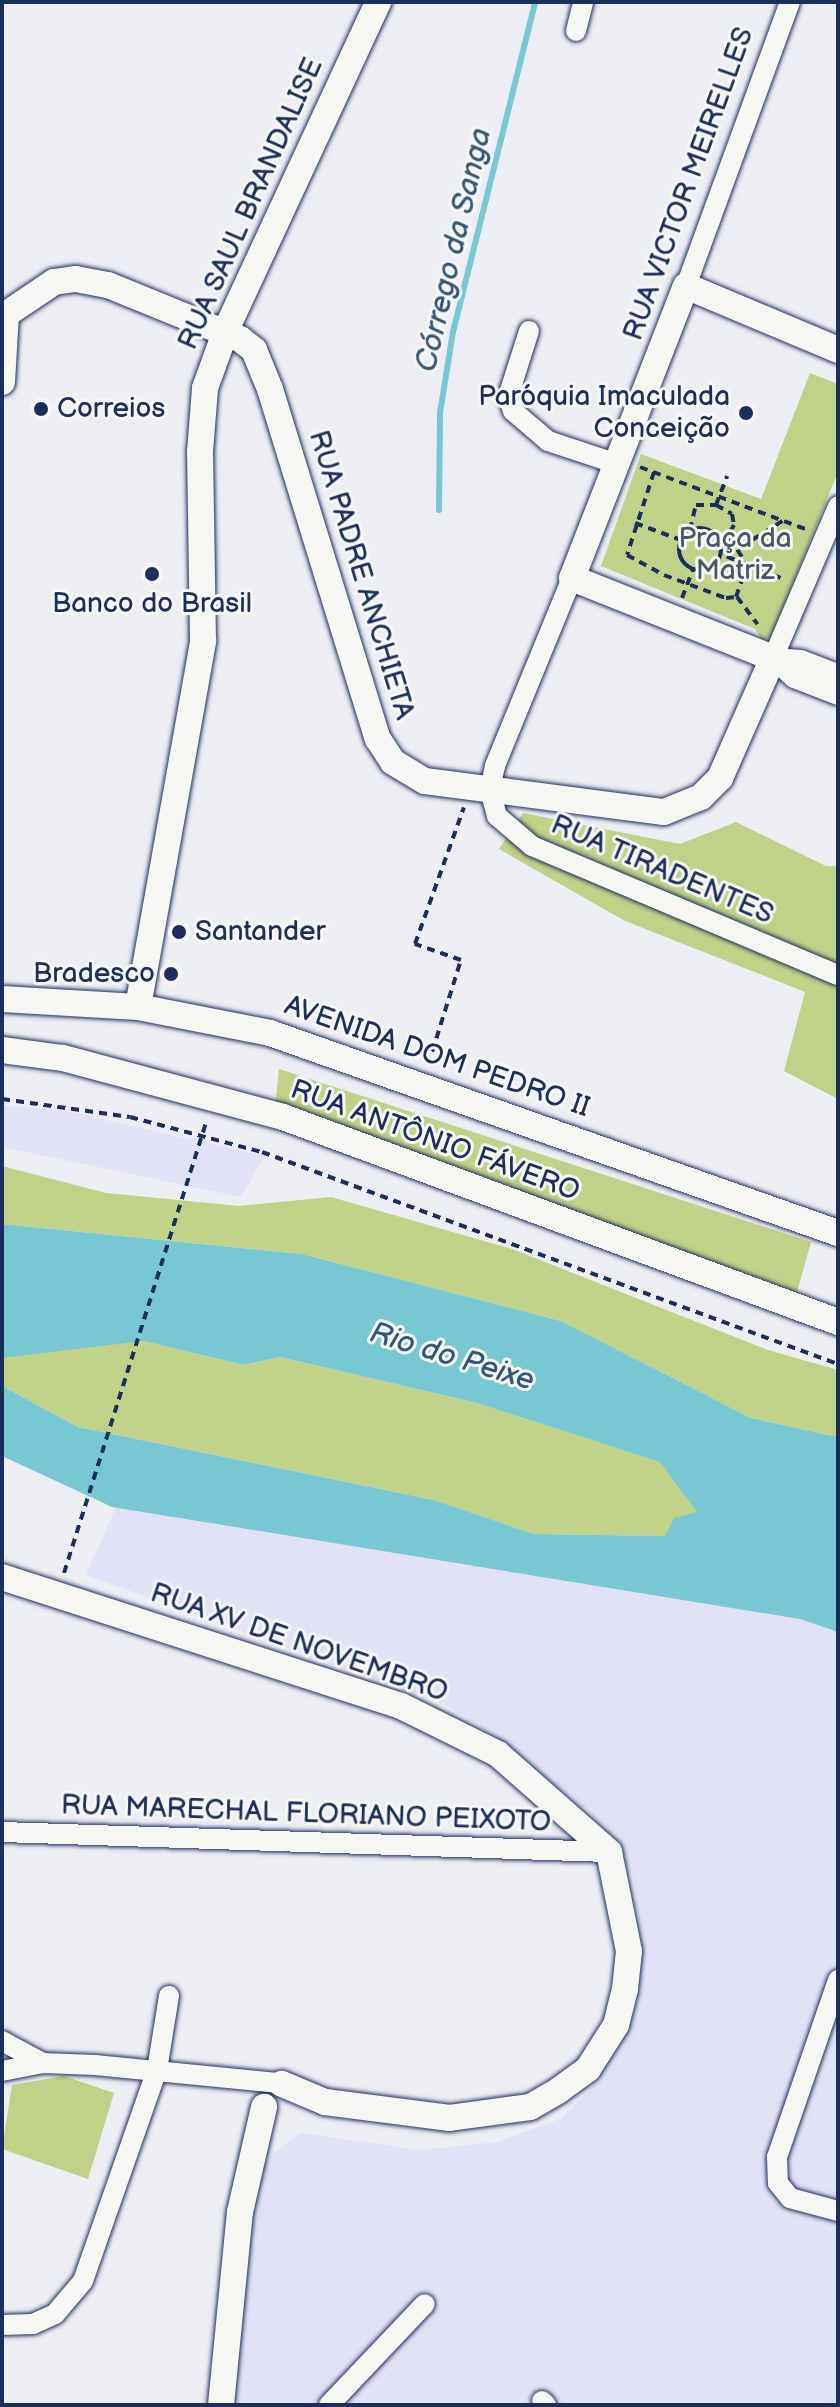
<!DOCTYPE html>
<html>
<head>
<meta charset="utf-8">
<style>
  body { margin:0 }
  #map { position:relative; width:840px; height:2407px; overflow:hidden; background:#ededf4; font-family:"Balsamiq Sans",sans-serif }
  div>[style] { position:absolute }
  .built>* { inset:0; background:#e2e2f6 }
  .green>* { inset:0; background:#bfd287 }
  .water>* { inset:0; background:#78c8d3 }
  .stream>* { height:6px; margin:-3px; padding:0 3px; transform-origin:3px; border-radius:3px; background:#78c8d3 }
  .path>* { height:4px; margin-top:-2px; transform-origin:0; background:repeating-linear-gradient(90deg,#1b2f5e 0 8px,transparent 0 14px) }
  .path>.ring { margin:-2px; padding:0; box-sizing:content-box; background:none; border:4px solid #1b2f5e; border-radius:50% }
  .roads { filter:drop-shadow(0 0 2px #1b2f5e) drop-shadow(0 0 2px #1b2f5e) }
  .minor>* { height:20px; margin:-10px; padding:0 10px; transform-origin:10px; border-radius:10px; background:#f6f6f2 }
  .major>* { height:26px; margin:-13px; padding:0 13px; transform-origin:13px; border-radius:13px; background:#f6f6f2 }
  .dots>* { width:22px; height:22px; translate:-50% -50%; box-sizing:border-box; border:4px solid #f6f6f2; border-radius:50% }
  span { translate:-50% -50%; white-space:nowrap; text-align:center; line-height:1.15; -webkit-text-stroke:6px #f6f6f2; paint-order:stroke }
  .street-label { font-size:28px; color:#1b2f5e }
  .poi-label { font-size:28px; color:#1b2f5e }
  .right { translate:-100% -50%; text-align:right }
  .left { translate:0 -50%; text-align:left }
  .park-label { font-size:28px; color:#445868 }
  .water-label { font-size:30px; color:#32557b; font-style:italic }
  .frame { position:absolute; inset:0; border:4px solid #1b2f5e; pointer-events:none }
</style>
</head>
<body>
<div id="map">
  <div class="built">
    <div style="clip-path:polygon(2px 1106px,61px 1110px,265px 1156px,241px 1197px,2px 1147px)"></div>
    <div style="clip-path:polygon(121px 1496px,838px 1601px,838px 2405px,229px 2405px,248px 2266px,249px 2220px,259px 2174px,270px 2156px,300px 2133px,421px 2150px,497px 2142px,560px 2119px,590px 2090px,634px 2017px,641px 1942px,637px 1908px,633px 1875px,591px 1813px,495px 1736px,445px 1705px,86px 1575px)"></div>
  </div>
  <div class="green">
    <div style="clip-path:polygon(810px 373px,838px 384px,838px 472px,771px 637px,762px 640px,755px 629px,601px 566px,641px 454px,761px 499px)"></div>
    <div style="clip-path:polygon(523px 813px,680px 844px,736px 822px,826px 866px,838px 866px,838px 1099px,784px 1071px,805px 992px,625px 921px,499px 849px)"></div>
    <div style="clip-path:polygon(279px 1069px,811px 1242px,797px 1292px,275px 1108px)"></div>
    <div style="clip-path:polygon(2px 1166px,106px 1193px,239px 1206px,331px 1197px,512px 1249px,768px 1350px,838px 1370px,838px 1437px,751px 1418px,561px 1321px,302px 1254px,2px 1224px)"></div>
    <div style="clip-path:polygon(143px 1341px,244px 1365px,280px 1357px,477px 1403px,661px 1462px,697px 1512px,666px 1536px,534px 1534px,434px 1500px,78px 1427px,2px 1386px,4px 1354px)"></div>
    <div style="clip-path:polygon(64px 2076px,114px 2093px,88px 2179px,2px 2149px,12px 2085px)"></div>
  </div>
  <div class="water">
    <div style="clip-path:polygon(2px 1224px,302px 1254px,561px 1321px,751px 1418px,838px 1437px,838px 1632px,800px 1619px,112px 1507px,2px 1456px,2px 1386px,78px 1427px,434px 1500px,534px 1534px,665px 1536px,674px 1518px,697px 1512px,660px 1462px,477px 1403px,280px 1357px,244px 1365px,143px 1341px,2px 1358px)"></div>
  </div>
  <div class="stream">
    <div style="left:439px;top:510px;width:97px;rotate:-89.4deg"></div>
    <div style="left:440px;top:413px;width:82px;rotate:-80.9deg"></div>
    <div style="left:453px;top:332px;width:340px;rotate:-76deg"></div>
  </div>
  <div class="path">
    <div style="left:640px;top:467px;width:179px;rotate:20.6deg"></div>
    <div style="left:654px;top:472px;width:87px;rotate:108deg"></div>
    <div style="left:627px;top:555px;width:42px;rotate:28.4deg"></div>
    <div style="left:664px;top:575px;width:66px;rotate:20.4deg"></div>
    <div style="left:726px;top:598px;width:10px;rotate:-6deg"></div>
    <div style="left:736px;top:597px;width:34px;rotate:-71deg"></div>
    <div style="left:747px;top:565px;width:28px;rotate:-157deg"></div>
    <div style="left:716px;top:505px;width:31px;rotate:-69deg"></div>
    <div style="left:635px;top:523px;width:49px;rotate:20.3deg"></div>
    <div class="ring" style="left:679px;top:528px;width:38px;height:38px"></div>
    <div style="left:690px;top:530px;width:26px;rotate:-77deg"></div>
    <div style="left:696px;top:505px;width:20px"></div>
    <div style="left:716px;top:505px;width:18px;rotate:29deg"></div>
    <div style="left:732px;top:514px;width:11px;rotate:80deg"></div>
    <div style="left:734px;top:525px;width:24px;rotate:120deg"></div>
    <div style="left:730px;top:538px;width:32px;rotate:58deg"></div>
    <div style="left:747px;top:565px;width:36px;rotate:21deg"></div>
    <div style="left:721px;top:547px;width:32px;rotate:-13deg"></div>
    <div style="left:752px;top:540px;width:36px;rotate:-32deg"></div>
    <div style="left:737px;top:597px;width:34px;rotate:53deg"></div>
    <div style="left:682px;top:598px;width:31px;rotate:-69deg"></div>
    <div style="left:428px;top:1065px;width:110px;rotate:-72.6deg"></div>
    <div style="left:461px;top:960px;width:49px;rotate:-160.8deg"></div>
    <div style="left:415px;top:944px;width:145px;rotate:-70.3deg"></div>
    <div style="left:2px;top:1099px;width:129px;rotate:8deg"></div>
    <div style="left:130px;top:1117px;width:137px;rotate:14.9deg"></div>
    <div style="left:262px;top:1152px;width:614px;rotate:20.21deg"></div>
    <div style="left:64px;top:1573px;width:475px;rotate:-72.5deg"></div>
  </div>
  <div class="roads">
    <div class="minor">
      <div style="left:576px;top:31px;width:30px;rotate:-76deg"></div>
      <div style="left:686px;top:286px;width:302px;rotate:-69.9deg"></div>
      <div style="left:529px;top:331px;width:69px;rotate:107.7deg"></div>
      <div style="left:508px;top:397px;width:15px;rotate:70deg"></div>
      <div style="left:513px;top:411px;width:46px;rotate:40.6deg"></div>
      <div style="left:548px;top:441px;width:73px;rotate:18.4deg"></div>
      <div style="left:572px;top:578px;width:203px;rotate:112.3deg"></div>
      <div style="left:495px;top:766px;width:25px;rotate:102deg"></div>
      <div style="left:490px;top:790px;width:27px;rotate:75deg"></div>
      <div style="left:497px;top:816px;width:46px;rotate:40.6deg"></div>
      <div style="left:532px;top:846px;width:332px;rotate:22.9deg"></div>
      <div style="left:773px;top:658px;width:165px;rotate:-66.8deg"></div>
      <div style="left:773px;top:658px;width:29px;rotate:44deg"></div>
      <div style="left:794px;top:678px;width:47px;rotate:21.1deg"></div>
      <div style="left:773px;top:658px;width:28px;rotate:4deg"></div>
      <div style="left:801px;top:660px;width:40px;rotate:21deg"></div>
      <div style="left:2px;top:1832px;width:607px;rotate:1.89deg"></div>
      <div style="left:838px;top:1980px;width:187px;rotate:109deg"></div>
      <div style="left:777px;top:2157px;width:26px;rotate:88deg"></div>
      <div style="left:778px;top:2183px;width:19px;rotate:51deg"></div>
      <div style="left:790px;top:2198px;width:50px;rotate:15.2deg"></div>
      <div style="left:2px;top:2041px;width:47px;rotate:28.2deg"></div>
      <div style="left:2px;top:2071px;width:42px;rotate:-11deg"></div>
      <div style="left:43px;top:2063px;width:52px;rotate:2.2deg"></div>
      <div style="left:95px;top:2065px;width:183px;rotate:5.6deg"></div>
      <div style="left:2px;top:2325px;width:31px;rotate:-2deg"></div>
      <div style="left:33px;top:2324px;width:24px;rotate:-24deg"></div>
      <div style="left:55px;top:2314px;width:43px;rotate:-49.7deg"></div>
      <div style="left:83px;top:2281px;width:224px;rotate:-70.7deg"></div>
      <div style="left:157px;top:2070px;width:75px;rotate:-80.8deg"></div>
      <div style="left:542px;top:2401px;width:6px;rotate:45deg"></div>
      <div style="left:329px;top:2405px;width:139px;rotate:-46.5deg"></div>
    </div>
    <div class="major">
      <div style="left:2px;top:317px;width:63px;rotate:-33.9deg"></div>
      <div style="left:54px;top:282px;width:22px;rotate:-8deg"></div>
      <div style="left:76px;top:279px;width:33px;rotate:11deg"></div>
      <div style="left:108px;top:285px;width:143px;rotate:22.2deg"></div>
      <div style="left:240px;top:339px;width:18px;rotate:38deg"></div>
      <div style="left:254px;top:350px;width:42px;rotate:67.7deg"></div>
      <div style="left:270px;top:389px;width:366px;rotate:72.9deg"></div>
      <div style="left:378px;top:739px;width:27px;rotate:57deg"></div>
      <div style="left:393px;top:762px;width:37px;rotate:31deg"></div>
      <div style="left:425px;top:781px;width:241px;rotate:7.4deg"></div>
      <div style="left:664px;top:812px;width:40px;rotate:-22deg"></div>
      <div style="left:701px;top:797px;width:27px;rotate:-45deg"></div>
      <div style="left:720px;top:778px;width:131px;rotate:-66.2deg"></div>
      <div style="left:773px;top:658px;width:216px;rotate:-158.3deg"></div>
      <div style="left:572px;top:578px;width:313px;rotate:-68.7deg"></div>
      <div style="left:686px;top:286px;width:165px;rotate:22.8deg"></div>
      <div style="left:2px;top:382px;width:67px;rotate:-86.6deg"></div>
      <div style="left:2px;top:999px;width:136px;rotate:3.4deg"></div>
      <div style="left:138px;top:1007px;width:135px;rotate:11.1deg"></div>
      <div style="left:270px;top:1033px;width:602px;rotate:19.4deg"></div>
      <div style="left:138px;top:1007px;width:372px;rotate:-79.9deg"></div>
      <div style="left:203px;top:641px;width:189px;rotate:-90.9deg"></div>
      <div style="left:200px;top:452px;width:64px;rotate:-85.5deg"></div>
      <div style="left:205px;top:388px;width:62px;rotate:-70.1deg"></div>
      <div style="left:226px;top:330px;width:362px;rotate:-65.1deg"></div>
      <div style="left:2px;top:1050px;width:62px;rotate:7.5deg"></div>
      <div style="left:63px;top:1058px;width:228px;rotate:15deg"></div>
      <div style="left:283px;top:1117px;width:592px;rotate:20.27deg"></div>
      <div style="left:2px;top:1577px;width:419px;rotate:17.9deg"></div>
      <div style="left:401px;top:1706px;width:108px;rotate:26.3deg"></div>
      <div style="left:498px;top:1754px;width:148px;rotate:41.4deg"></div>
      <div style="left:609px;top:1852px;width:101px;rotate:78.6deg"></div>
      <div style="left:629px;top:1951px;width:38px;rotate:96deg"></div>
      <div style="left:625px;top:1989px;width:37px;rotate:104deg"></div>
      <div style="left:616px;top:2025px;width:52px;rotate:122.5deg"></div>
      <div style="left:588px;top:2069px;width:37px;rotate:144deg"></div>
      <div style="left:558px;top:2091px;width:32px;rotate:150deg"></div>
      <div style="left:530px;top:2107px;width:81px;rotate:172.2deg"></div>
      <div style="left:450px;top:2118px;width:126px;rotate:-172.7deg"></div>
      <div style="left:325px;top:2102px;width:47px;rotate:-157.3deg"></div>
      <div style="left:221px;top:2405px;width:194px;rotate:-84.4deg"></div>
      <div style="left:240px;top:2212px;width:108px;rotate:-77.1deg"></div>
    </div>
  </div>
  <div class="dots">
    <div style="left:41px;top:409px;background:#1b2f5e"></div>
    <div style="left:746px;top:413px;background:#1b2f5e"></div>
    <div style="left:152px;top:574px;background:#1b2f5e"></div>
    <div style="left:179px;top:932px;background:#1b2f5e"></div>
    <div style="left:171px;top:974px;background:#1b2f5e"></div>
  </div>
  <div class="street-label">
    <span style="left:689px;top:184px;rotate:-70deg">RUA VICTOR MEIRELLES</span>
    <span style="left:251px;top:204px;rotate:-66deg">RUA SAUL BRANDALISE</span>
    <span style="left:361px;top:575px;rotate:73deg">RUA PADRE ANCHIETA</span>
    <span style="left:662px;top:870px;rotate:23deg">RUA TIRADENTES</span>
    <span style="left:437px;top:1057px;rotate:19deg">AVENIDA DOM PEDRO II</span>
    <span style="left:435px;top:1141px;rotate:20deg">RUA ANTÔNIO FÁVERO</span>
    <span style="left:299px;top:1643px;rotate:19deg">RUA XV DE NOVEMBRO</span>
    <span style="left:306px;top:1814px;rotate:2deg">RUA MARECHAL FLORIANO PEIXOTO</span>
  </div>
  <div class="poi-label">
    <span class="right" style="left:730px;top:413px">Paróquia Imaculada<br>Conceição</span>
    <span class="left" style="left:57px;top:409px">Correios</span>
    <span style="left:152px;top:604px">Banco do Brasil</span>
    <span class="left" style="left:195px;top:932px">Santander</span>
    <span class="right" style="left:155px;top:974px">Bradesco</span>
  </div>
  <div class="park-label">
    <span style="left:735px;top:555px">Praça da<br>Matriz</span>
  </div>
  <div class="water-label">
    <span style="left:454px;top:250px;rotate:-77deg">Córrego da Sanga</span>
    <span style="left:452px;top:1357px;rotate:17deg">Rio do Peixe</span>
  </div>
  <div class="frame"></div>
</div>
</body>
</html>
